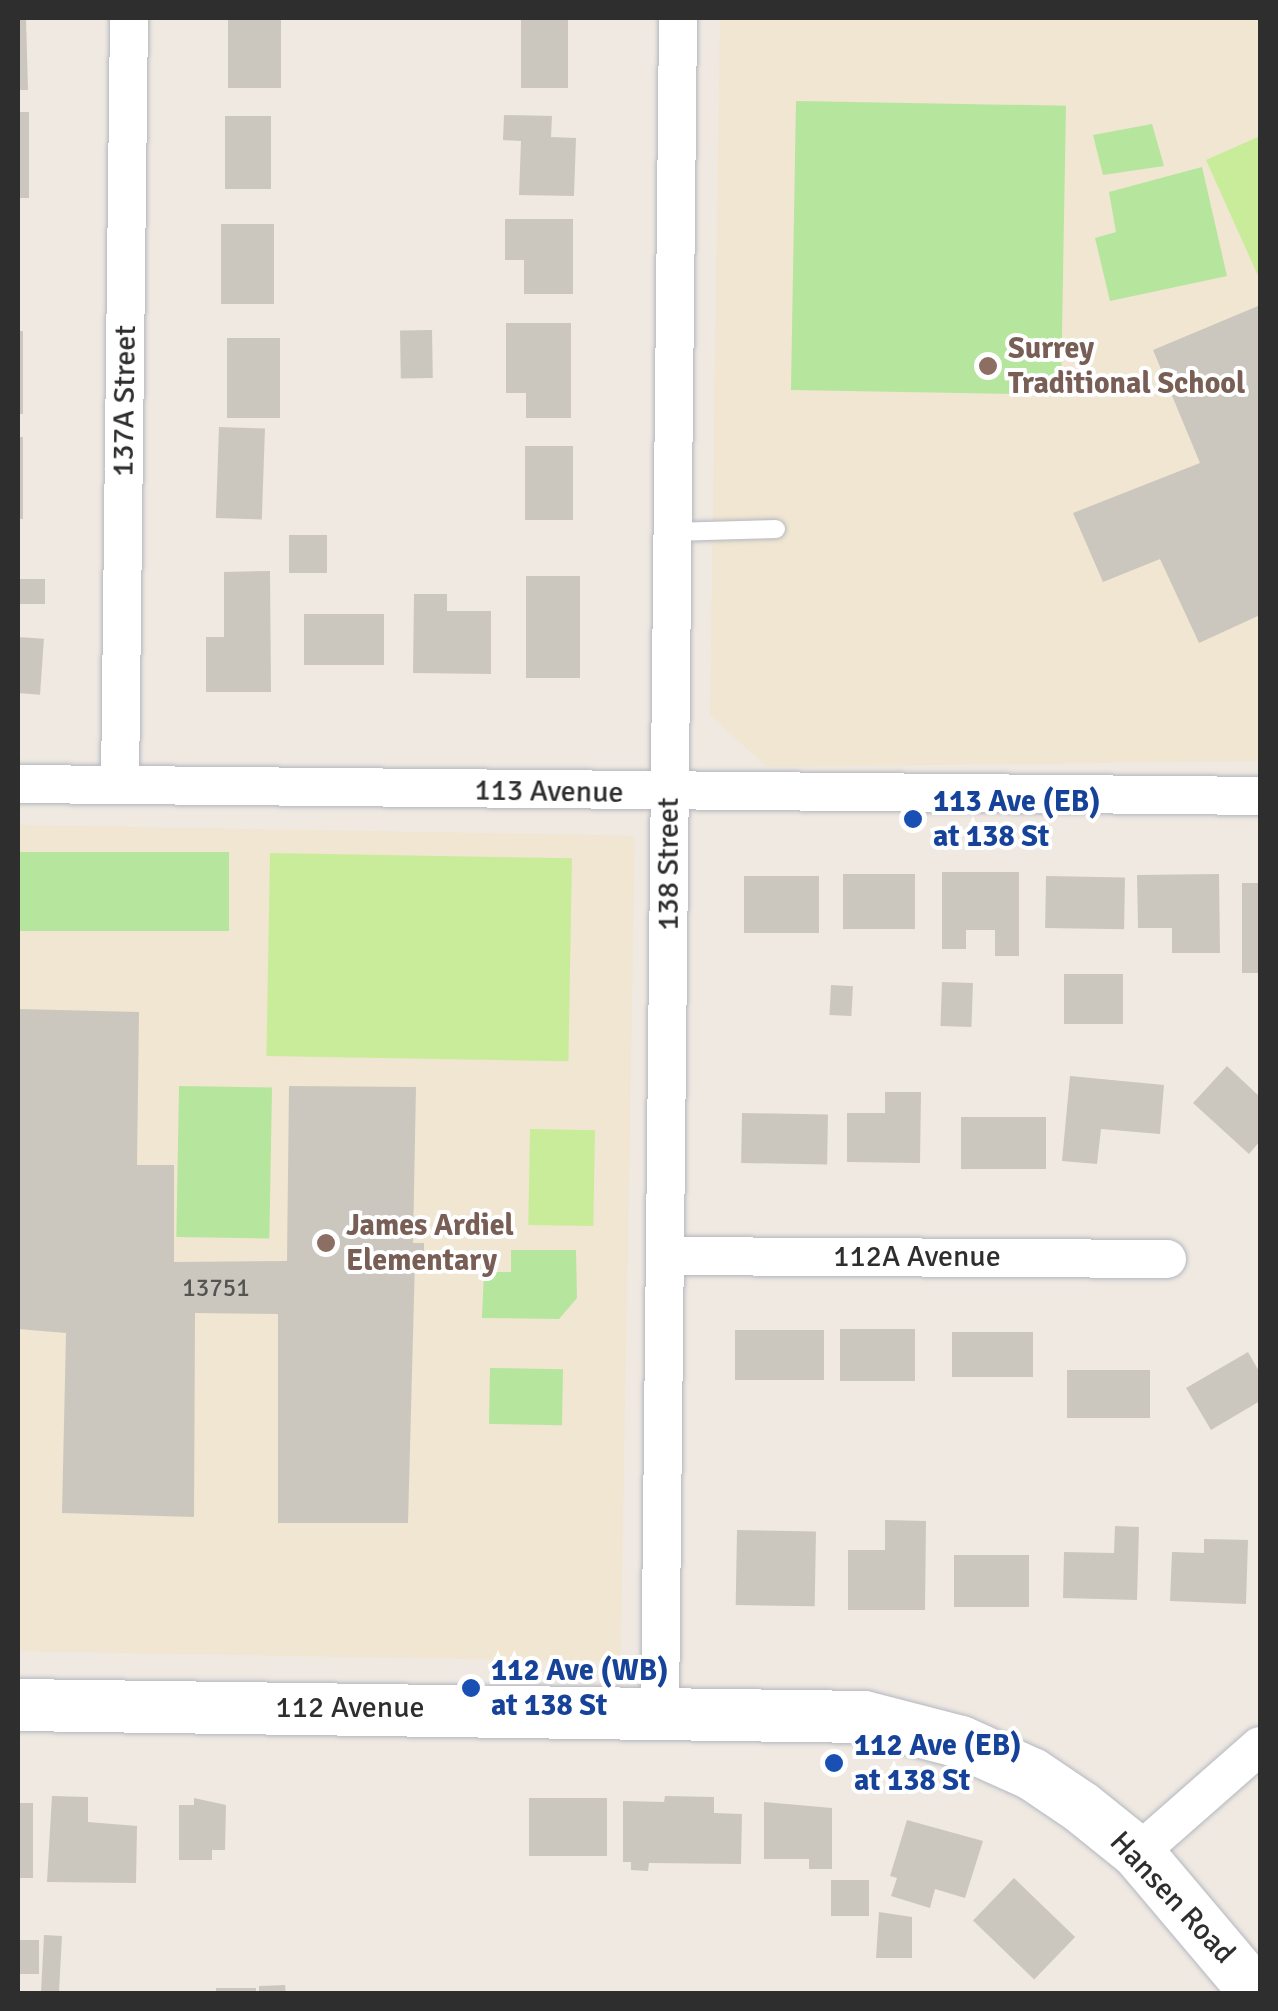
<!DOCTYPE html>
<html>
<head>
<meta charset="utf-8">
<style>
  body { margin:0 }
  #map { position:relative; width:1278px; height:2011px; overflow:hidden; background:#efe9e1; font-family:Signika,sans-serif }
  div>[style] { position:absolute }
  .education>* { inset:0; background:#f0e6d1; transform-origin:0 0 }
  .green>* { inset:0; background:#b6e59e; transform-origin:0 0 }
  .pitch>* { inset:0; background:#c9ec9a; transform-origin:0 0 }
  .building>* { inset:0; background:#cbc7bf; transform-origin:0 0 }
  .roads { filter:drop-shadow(0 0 2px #b4b7c1) drop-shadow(0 0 2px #b4b7c1) }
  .service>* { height:18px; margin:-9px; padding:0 9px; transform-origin:9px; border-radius:9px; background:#fff }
  .minor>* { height:38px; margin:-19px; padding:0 19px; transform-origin:19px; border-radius:19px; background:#fff }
  .secondary>* { height:52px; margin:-26px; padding:0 26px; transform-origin:26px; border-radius:26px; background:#fff }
  .dots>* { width:28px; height:28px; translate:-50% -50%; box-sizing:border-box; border:5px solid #fff; border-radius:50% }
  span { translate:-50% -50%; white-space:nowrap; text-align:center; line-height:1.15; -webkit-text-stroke:8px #fff; paint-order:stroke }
  .number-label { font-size:25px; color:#555452 }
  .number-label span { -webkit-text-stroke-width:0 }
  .education-label { font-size:30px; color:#785e54; font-weight:700 }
  .left { translate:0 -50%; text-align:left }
  .street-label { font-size:30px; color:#2e2e2e }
  .transit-label { font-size:30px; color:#164399; font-weight:700 }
  .frame { position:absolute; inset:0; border:20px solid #2e2e2e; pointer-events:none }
</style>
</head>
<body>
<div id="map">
  <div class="education">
    <div style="clip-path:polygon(720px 18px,1260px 18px,1260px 761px,767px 767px,710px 715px)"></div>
    <div style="left:18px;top:825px;width:617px;height:826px;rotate:1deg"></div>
  </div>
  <div class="green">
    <div style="left:796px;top:101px;width:270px;height:289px;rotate:1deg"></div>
    <div style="clip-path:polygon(1152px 124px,1164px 166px,1103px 175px,1093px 135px)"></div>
    <div style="clip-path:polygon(1202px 167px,1227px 276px,1110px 301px,1095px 238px,1116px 232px,1109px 192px)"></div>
    <div style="left:18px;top:852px;width:211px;height:79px"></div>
    <div style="left:179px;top:1086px;width:93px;height:151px;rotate:1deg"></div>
    <div style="clip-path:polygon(511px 1250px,576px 1250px,577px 1298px,559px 1319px,482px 1318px,484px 1272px,511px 1272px)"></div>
    <div style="left:490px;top:1368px;width:73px;height:56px;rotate:1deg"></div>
  </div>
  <div class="pitch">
    <div style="clip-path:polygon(1260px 136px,1260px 280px,1206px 160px)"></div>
    <div style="left:270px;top:853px;width:302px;height:203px;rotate:1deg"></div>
    <div style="left:530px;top:1129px;width:65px;height:96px;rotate:1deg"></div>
  </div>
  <div class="building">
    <div style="clip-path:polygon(18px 18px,26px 18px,28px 90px,18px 90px)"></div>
    <div style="left:228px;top:18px;width:53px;height:70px"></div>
    <div style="left:521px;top:19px;width:47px;height:69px"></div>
    <div style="left:18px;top:112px;width:11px;height:86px"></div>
    <div style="clip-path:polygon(504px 115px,552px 116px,551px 137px,576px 138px,574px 196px,519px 195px,521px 141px,503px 140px)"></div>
    <div style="left:225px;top:116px;width:46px;height:73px"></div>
    <div style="clip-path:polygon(505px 219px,573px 219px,573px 294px,524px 294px,524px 260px,505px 260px)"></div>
    <div style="left:221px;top:224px;width:53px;height:80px"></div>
    <div style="clip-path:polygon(1258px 306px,1260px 615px,1199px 643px,1160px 559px,1103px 582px,1073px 513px,1200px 463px,1153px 350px)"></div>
    <div style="clip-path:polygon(506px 323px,571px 323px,571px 418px,526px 418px,526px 393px,506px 393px)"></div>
    <div style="left:432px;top:330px;width:48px;height:32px;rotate:89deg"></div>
    <div style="left:18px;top:331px;width:5px;height:83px"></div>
    <div style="left:227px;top:338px;width:53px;height:80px"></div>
    <div style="left:219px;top:427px;width:46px;height:91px;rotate:2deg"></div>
    <div style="left:18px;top:437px;width:5px;height:82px"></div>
    <div style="left:525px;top:446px;width:48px;height:74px"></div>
    <div style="left:289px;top:535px;width:38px;height:38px"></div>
    <div style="clip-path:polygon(270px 571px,271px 692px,206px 692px,206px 637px,224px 637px,224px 572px)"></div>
    <div style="left:526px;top:576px;width:54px;height:102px"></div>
    <div style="left:18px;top:579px;width:27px;height:25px"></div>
    <div style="clip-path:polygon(414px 594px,447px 594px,447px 611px,491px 611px,491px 674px,413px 673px)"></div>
    <div style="left:304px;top:614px;width:80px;height:51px"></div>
    <div style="left:18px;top:637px;width:26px;height:56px;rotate:4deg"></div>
    <div style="clip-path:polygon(942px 872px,1019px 872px,1019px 956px,995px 956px,995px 930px,966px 930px,966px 949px,942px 949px)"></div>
    <div style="left:843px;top:874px;width:72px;height:55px"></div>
    <div style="clip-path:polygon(1219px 874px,1220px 953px,1172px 953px,1172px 928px,1138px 928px,1137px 875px)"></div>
    <div style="left:819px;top:876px;width:57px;height:75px;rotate:90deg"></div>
    <div style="left:1046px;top:876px;width:79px;height:52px;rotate:1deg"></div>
    <div style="left:1242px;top:883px;width:18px;height:90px"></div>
    <div style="left:1064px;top:974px;width:59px;height:50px"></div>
    <div style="left:942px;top:982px;width:31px;height:44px;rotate:2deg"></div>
    <div style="left:831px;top:985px;width:22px;height:30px;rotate:3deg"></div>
    <div style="clip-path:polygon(18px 1009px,139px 1012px,137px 1165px,174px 1165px,174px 1262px,287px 1261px,289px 1086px,416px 1087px,413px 1243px,424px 1243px,424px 1260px,415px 1260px,408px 1523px,278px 1523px,278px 1314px,195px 1313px,194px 1517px,62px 1513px,66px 1333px,18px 1329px)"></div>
    <div style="clip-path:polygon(1227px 1066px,1260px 1097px,1260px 1141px,1249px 1154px,1193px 1103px)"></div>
    <div style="clip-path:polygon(1070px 1076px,1164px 1085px,1160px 1134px,1101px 1129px,1097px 1164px,1062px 1161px)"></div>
    <div style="clip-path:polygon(885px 1092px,921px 1092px,920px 1163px,847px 1162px,847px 1113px,885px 1113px)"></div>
    <div style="left:742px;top:1113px;width:86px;height:50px;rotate:1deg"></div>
    <div style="left:961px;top:1117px;width:85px;height:52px"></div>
    <div style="left:840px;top:1329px;width:75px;height:52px"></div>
    <div style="left:735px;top:1330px;width:89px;height:50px"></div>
    <div style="left:952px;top:1332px;width:81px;height:45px"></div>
    <div style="clip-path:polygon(1248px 1352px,1260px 1373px,1260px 1401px,1211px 1430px,1186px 1388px)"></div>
    <div style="left:1067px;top:1370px;width:83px;height:48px"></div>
    <div style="clip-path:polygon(885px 1520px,926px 1521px,925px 1610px,848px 1610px,848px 1550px,885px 1550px)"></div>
    <div style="clip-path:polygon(1115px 1526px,1139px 1527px,1137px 1600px,1063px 1598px,1064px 1552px,1114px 1553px)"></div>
    <div style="left:737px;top:1530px;width:79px;height:75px;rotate:1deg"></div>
    <div style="clip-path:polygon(1204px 1539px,1248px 1540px,1246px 1604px,1170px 1601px,1172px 1552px,1204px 1553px)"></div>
    <div style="left:954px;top:1555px;width:75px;height:52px"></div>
    <div style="clip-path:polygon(52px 1796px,88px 1797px,88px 1822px,137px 1826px,136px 1883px,47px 1882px)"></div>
    <div style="clip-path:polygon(665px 1796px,714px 1797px,714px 1813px,742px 1814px,741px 1864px,649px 1863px,648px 1871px,631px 1870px,631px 1862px,623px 1862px,623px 1801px,664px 1802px)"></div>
    <div style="clip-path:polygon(194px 1798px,226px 1805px,225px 1850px,212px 1850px,212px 1860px,179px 1860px,179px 1805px,194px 1805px)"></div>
    <div style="left:529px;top:1798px;width:78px;height:58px"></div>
    <div style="clip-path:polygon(764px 1802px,832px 1808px,832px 1869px,809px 1869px,809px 1859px,764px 1859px)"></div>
    <div style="left:18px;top:1803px;width:15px;height:75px"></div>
    <div style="clip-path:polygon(907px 1820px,983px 1841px,965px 1898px,935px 1889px,930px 1908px,891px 1896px,897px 1878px,890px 1876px)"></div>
    <div style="left:1014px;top:1878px;width:85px;height:59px;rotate:44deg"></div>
    <div style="left:831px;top:1880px;width:38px;height:36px"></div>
    <div style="clip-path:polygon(879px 1912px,912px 1917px,912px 1958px,876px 1958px)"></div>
    <div style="left:44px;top:1935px;width:18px;height:59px;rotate:3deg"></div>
    <div style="left:18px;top:1940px;width:21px;height:34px"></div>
    <div style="clip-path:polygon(285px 1985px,286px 1994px,259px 1994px,259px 1986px)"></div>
    <div style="left:216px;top:1988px;width:40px;height:6px"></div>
  </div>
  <div class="roads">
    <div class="service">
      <div style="left:671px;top:532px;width:105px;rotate:-1.6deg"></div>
    </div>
    <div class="minor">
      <div style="left:18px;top:784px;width:1242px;rotate:0.55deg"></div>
      <div style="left:120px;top:785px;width:767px;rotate:-89.33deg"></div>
      <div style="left:667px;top:1256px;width:500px;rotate:0.34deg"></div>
      <div style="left:660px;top:1711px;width:1693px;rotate:-89.39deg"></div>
      <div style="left:1138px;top:1853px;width:162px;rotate:-41.3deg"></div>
    </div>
    <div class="secondary">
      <div style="left:18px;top:1705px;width:846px;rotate:0.81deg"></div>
      <div style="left:864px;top:1717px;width:100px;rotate:14.5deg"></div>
      <div style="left:961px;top:1742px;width:78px;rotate:24.3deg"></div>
      <div style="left:1032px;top:1774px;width:59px;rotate:34deg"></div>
      <div style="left:1081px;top:1807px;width:73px;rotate:38.9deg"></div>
      <div style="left:1138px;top:1853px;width:185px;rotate:49.8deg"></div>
    </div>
  </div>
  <div class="dots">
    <div style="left:988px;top:366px;background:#8d6e63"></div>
    <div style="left:913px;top:819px;background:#1a4fb4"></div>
    <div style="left:326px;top:1243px;background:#8d6e63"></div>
    <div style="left:471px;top:1688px;background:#1a4fb4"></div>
    <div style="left:834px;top:1763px;background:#1a4fb4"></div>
  </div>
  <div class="number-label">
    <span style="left:216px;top:1288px">13751</span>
  </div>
  <div class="education-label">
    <span class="left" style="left:1008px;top:366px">Surrey<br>Traditional School</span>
    <span class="left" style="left:346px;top:1243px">James Ardiel<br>Elementary</span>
  </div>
  <div class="street-label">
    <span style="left:125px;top:401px;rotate:-89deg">137A Street</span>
    <span style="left:549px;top:792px;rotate:1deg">113 Avenue</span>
    <span style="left:669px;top:864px;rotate:-90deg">138 Street</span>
    <span style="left:917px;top:1257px">112A Avenue</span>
    <span style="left:350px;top:1708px">112 Avenue</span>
    <span style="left:1172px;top:1898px;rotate:47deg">Hansen Road</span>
  </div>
  <div class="transit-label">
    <span class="left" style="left:933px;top:819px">113 Ave (EB)<br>at 138 St</span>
    <span class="left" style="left:491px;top:1688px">112 Ave (WB)<br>at 138 St</span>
    <span class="left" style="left:854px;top:1763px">112 Ave (EB)<br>at 138 St</span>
  </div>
  <div class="frame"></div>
</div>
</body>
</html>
